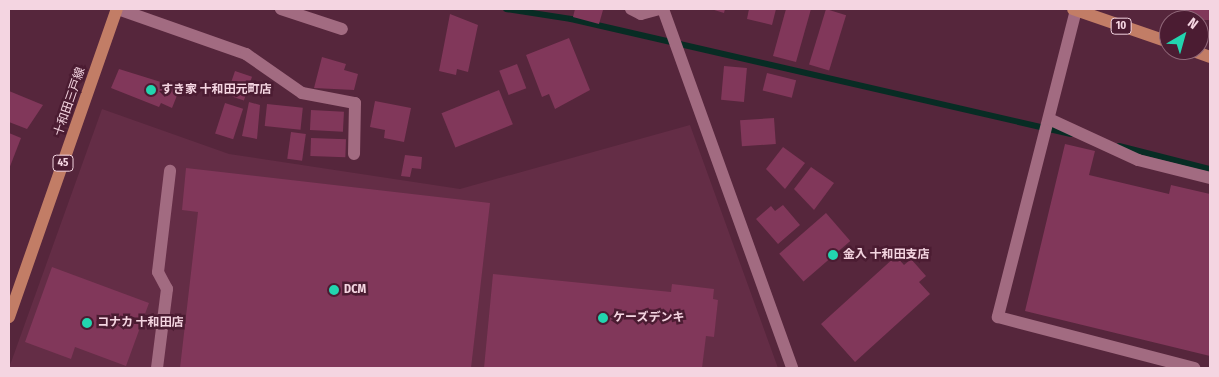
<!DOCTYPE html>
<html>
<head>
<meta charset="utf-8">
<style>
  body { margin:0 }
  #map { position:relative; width:1219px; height:377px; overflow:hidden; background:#56263c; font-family:"Fira Sans Condensed","Noto Sans JP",sans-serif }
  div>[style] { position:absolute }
  .built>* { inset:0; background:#642d46 }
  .stream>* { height:6px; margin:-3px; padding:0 3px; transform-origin:3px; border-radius:3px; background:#082c24 }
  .building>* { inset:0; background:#81375a; transform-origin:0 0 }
  .lane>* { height:12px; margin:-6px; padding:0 6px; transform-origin:6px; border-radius:6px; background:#a26b81 }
  .street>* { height:12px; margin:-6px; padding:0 6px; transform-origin:6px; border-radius:6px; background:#a26b81 }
  .primary>* { height:12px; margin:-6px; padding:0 6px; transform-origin:6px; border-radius:6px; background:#c27d66 }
  .dots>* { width:14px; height:14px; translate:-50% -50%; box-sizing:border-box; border:2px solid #4b1c32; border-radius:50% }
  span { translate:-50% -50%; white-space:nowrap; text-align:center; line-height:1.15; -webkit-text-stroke:5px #4b1c32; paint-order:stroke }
  .shield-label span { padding:1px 4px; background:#4b1c32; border:1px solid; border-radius:4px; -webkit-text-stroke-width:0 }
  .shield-label { font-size:11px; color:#f4d5e1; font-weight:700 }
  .poi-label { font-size:12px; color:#f4d5e1; font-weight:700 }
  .left { translate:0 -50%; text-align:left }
  .street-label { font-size:12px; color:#f4d5e1 }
  .frame { position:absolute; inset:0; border:10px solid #f4d5e1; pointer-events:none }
  .north { position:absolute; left:1159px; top:10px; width:50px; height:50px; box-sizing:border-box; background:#4b1c32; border:1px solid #8f6678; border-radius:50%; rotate:38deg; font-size:14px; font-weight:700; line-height:20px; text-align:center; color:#f4d5e1 }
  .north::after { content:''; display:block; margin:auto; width:18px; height:22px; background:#22d5af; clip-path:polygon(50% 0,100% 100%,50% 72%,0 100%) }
</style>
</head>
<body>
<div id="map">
  <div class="built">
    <div style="clip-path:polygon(102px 109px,229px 154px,460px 189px,690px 125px,778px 368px,9px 368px)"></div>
  </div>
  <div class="stream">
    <div style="left:506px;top:9px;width:66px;rotate:8.7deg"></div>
    <div style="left:571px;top:19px;width:513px;rotate:12.95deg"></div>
    <div style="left:1119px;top:146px;width:94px;rotate:14.2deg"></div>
  </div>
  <div class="building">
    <div style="clip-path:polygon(575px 9px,603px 10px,599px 24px,573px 17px)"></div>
    <div style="clip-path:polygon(711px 9px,725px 9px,724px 13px)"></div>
    <div style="clip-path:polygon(749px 9px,776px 9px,772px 25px,747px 19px)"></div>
    <div style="clip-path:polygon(786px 9px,811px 9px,796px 62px,773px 56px)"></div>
    <div style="left:826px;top:9px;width:21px;height:58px;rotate:17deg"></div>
    <div style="left:1187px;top:9px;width:23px;height:11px"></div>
    <div style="clip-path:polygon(450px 14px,478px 25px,468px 72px,457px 69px,456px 75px,439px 71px)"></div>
    <div style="clip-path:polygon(569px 38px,590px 90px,555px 109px,549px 94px,542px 97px,526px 55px)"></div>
    <div style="clip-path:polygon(322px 57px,346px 64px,344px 70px,358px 74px,354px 90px,314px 88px)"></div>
    <div style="left:517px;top:64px;width:26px;height:19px;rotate:69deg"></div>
    <div style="left:724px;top:66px;width:23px;height:34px;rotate:5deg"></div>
    <div style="clip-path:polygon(119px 69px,180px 88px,172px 108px,161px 103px,159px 107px,111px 88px)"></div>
    <div style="left:235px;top:71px;width:18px;height:25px;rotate:19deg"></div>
    <div style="left:767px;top:73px;width:30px;height:18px;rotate:14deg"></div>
    <div style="left:499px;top:90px;width:37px;height:62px;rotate:68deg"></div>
    <div style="clip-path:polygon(9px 91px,43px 105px,27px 129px,9px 122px)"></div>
    <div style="clip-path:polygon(375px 101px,411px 108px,404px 142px,384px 138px,385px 130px,370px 127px)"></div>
    <div style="clip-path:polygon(249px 102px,260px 105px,257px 139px,242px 136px)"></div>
    <div style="left:225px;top:103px;width:19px;height:32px;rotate:18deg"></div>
    <div style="left:267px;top:104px;width:36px;height:22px;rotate:6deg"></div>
    <div style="left:311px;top:110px;width:33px;height:20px;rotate:3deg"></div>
    <div style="left:774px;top:118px;width:26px;height:34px;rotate:86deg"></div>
    <div style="left:291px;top:132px;width:15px;height:27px;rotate:8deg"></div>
    <div style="clip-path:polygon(9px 133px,21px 138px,9px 169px)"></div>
    <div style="left:311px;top:138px;width:35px;height:18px;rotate:2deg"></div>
    <div style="clip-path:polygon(1065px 144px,1095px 151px,1089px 175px,1169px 194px,1171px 185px,1210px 194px,1210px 356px,1025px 311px)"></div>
    <div style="clip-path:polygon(783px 147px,805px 163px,785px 189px,766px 169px)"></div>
    <div style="clip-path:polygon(405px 155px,422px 157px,421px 169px,412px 168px,410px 177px,401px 176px)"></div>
    <div style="clip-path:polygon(811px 167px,834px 183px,814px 210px,794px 189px)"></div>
    <div style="clip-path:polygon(186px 168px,490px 203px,471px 368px,180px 368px,198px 212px,182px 210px)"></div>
    <div style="clip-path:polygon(783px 205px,800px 225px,778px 244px,756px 219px,771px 206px,775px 211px)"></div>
    <div style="left:826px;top:213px;width:37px;height:62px;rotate:49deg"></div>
    <div style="clip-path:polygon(896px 256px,904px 265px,911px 259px,926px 276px,919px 282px,930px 294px,855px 362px,821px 324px)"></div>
    <div style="clip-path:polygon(52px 267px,149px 303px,126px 366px,75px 347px,71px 359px,25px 342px)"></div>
    <div style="clip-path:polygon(493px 274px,671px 292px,672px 284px,714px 289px,713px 299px,718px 300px,714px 337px,706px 336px,702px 368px,484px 368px)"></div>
  </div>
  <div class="lane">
    <div style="left:118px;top:9px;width:136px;rotate:19.4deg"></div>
    <div style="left:246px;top:54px;width:68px;rotate:34.9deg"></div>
    <div style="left:302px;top:93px;width:54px;rotate:10.7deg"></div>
    <div style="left:355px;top:103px;width:51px;rotate:91.1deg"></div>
    <div style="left:281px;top:9px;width:64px;rotate:18.2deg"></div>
    <div style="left:1076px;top:10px;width:317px;rotate:104.3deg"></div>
    <div style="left:998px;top:317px;width:203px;rotate:14.6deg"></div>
    <div style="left:1049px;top:119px;width:98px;rotate:24.7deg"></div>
    <div style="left:1138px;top:160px;width:74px;rotate:14deg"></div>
    <div style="left:157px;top:368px;width:80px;rotate:-82.8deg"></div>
    <div style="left:167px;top:289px;width:19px;rotate:-118deg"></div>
    <div style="left:158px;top:272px;width:102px;rotate:-83.2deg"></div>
  </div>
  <div class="street">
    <div style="left:631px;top:9px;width:11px;rotate:27deg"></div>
    <div style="left:641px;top:14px;width:20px;rotate:-15deg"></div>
    <div style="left:663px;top:9px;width:381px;rotate:70.2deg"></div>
  </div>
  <div class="primary">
    <div style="left:1073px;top:9px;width:102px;rotate:19deg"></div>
    <div style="left:1191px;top:50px;width:20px;rotate:20deg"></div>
    <div style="left:9px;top:317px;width:326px;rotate:-70.7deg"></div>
  </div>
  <div class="dots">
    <div style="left:151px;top:90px;background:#22d5af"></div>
    <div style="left:833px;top:255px;background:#22d5af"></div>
    <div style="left:334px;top:290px;background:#22d5af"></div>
    <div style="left:603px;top:318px;background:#22d5af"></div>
    <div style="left:87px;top:323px;background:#22d5af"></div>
  </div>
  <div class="shield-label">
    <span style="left:1121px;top:26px">10</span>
    <span style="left:63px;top:163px">45</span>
  </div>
  <div class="poi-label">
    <span class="left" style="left:161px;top:90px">すき家 十和田元町店</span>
    <span class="left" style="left:843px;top:255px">金入 十和田支店</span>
    <span class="left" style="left:344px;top:290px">DCM</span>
    <span class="left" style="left:613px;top:318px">ケーズデンキ</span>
    <span class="left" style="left:97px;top:323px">コナカ 十和田店</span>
  </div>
  <div class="street-label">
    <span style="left:70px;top:102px;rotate:-71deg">十和田三戸線</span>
  </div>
  <div class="frame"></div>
  <div class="north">N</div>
</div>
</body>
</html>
